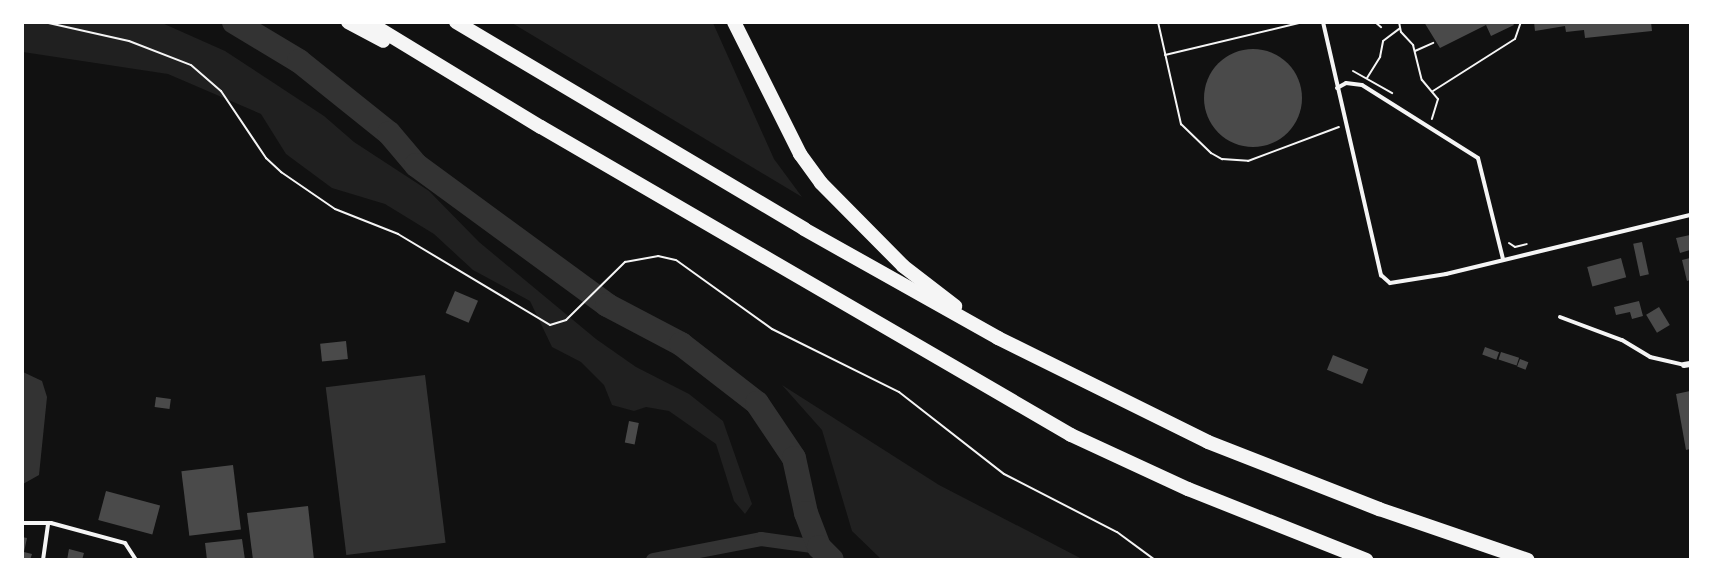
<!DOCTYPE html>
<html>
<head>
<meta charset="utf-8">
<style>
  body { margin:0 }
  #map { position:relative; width:1713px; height:582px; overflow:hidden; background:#111; font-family:Inter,sans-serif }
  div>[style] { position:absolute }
  .green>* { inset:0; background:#202020 }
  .water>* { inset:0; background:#333; transform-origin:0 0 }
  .canal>* { height:14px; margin:-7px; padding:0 7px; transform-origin:7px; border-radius:7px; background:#333 }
  .river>* { height:24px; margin:-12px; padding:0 12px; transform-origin:12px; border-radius:12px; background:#333 }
  .building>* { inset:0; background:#4a4a4a; transform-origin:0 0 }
  .round { border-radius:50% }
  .path>* { height:2px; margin:-1px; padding:0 1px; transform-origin:1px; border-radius:1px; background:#f5f5f5 }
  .service>* { height:4px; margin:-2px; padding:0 2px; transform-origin:2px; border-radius:2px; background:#f5f5f5 }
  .minor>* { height:6px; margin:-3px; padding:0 3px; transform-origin:3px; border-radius:3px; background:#f5f5f5 }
  .motorway>* { height:14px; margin:-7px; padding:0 7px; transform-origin:7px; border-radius:7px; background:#f5f5f5 }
  span { translate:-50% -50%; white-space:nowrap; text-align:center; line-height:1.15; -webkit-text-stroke:4.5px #fff; paint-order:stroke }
  .frame { position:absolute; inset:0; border:24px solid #fff; pointer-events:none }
</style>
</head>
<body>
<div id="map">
  <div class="green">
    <div style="clip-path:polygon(22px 23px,162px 23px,225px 51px,324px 116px,354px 142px,429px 191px,479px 242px,596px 339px,636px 367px,689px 394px,723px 421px,752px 504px,745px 514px,734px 501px,716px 444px,669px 411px,646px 407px,634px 411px,612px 405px,604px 385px,581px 362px,552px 347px,530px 301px,473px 270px,434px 234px,385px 204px,332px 188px,286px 154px,261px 114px,168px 74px,23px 52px)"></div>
    <div style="clip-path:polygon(512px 23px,713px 23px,774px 159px,802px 197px)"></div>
    <div style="clip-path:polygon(782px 385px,939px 485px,1082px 559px,881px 559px,852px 531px,822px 430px)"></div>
  </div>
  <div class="water">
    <div style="clip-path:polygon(23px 372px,42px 381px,47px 397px,39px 475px,23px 484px)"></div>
    <div style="left:425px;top:375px;width:169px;height:100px;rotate:83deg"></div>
  </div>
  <div class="canal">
    <div style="left:653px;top:560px;width:110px;rotate:-11deg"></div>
    <div style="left:761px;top:539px;width:59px;rotate:7.9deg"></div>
  </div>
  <div class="river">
    <div style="left:234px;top:22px;width:76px;rotate:31deg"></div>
    <div style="left:299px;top:61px;width:115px;rotate:38.7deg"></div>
    <div style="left:389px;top:133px;width:42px;rotate:49.8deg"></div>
    <div style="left:416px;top:165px;width:237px;rotate:36.2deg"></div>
    <div style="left:607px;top:305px;width:84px;rotate:27.8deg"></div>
    <div style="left:681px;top:344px;width:96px;rotate:37.8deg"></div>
    <div style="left:757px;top:403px;width:66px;rotate:56.1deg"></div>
    <div style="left:794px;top:458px;width:56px;rotate:77.7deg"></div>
    <div style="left:806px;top:513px;width:36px;rotate:69deg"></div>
    <div style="left:819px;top:547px;width:18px;rotate:45deg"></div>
  </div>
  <div class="building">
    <div style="clip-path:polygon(1424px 22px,1512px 22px,1514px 25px,1491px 36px,1486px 25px,1440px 48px)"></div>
    <div style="clip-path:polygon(1534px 22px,1651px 22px,1652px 31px,1585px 38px,1584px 30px,1566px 32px,1565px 26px,1535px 31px)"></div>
    <div class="round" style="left:1204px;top:49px;width:98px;height:98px"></div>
    <div style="clip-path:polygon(1690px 235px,1690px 250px,1680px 253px,1676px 238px)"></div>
    <div style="left:1642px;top:242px;width:33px;height:9px;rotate:78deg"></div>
    <div style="left:1621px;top:258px;width:20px;height:35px;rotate:75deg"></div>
    <div style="clip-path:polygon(1690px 258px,1690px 280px,1687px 281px,1682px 260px)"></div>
    <div style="left:455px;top:291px;width:25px;height:24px;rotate:23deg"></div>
    <div style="clip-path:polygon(1639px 301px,1643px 316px,1632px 319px,1630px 312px,1616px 315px,1614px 307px)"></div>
    <div style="left:1659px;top:307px;width:21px;height:15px;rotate:59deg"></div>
    <div style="left:346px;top:341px;width:18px;height:26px;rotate:84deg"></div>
    <div style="left:1485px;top:347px;width:15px;height:8px;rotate:20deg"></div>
    <div style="left:1501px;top:352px;width:19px;height:8px;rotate:18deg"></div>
    <div style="left:1333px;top:355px;width:38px;height:16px;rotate:22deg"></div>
    <div style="left:1520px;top:359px;width:9px;height:8px;rotate:21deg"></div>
    <div style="clip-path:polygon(1690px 391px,1690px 449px,1686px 450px,1676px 394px)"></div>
    <div style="left:156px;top:397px;width:15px;height:10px;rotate:8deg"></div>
    <div style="left:629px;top:421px;width:10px;height:22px;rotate:11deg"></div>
    <div style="left:233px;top:465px;width:65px;height:52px;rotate:83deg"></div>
    <div style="left:106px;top:491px;width:56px;height:30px;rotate:15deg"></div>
    <div style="clip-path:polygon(308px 506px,314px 560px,253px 560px,247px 513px)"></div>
    <div style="clip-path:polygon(22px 537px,27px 538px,24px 552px,32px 554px,30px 560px,22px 560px)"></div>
    <div style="clip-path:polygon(242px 539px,245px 560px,207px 560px,205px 543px)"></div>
    <div style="clip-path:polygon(69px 549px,84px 553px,82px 560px,67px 560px)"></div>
  </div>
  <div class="path">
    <div style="left:44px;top:22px;width:87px;rotate:12.6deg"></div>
    <div style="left:129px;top:41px;width:66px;rotate:21.2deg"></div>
    <div style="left:191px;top:65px;width:40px;rotate:41deg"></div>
    <div style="left:221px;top:91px;width:81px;rotate:56.1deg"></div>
    <div style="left:266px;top:158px;width:21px;rotate:43deg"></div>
    <div style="left:281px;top:172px;width:65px;rotate:34.4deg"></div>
    <div style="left:335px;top:209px;width:68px;rotate:21.6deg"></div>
    <div style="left:398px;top:234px;width:177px;rotate:30.9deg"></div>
    <div style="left:550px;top:325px;width:17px;rotate:-17deg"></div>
    <div style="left:566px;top:320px;width:83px;rotate:-44.5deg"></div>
    <div style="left:625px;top:262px;width:34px;rotate:-10deg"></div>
    <div style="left:658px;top:256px;width:18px;rotate:13deg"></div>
    <div style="left:676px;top:260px;width:118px;rotate:35.7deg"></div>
    <div style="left:772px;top:329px;width:142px;rotate:26.4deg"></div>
    <div style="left:899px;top:392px;width:133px;rotate:38deg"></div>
    <div style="left:1004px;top:474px;width:127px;rotate:27.2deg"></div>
    <div style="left:1117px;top:532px;width:47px;rotate:36.4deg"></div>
    <div style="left:1158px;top:22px;width:105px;rotate:77.3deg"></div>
    <div style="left:1181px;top:124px;width:42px;rotate:44deg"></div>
    <div style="left:1211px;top:153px;width:13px;rotate:29deg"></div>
    <div style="left:1222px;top:159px;width:26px;rotate:4deg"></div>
    <div style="left:1248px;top:161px;width:97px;rotate:-20.5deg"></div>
    <div style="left:1375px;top:22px;width:8px;rotate:40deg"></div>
    <div style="left:1399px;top:22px;width:10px;rotate:79deg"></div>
    <div style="left:1401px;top:32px;width:18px;rotate:47deg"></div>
    <div style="left:1413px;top:45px;width:36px;rotate:76deg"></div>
    <div style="left:1422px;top:80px;width:25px;rotate:50deg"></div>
    <div style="left:1438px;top:99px;width:21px;rotate:107deg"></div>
    <div style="left:1415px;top:51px;width:20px;rotate:-24deg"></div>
    <div style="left:1165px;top:55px;width:142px;rotate:-13.4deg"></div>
    <div style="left:1353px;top:71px;width:45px;rotate:29.4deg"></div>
    <div style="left:1367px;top:78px;width:25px;rotate:-58deg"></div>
    <div style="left:1380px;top:57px;width:16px;rotate:-79deg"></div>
    <div style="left:1383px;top:41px;width:21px;rotate:-37deg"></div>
    <div style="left:1433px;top:91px;width:97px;rotate:-32.4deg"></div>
    <div style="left:1515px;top:39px;width:18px;rotate:-71deg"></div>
    <div style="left:1509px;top:243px;width:7px;rotate:34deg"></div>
    <div style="left:1515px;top:247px;width:12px;rotate:-14deg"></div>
  </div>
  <div class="service">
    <div style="left:1323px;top:22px;width:260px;rotate:77.1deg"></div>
    <div style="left:1381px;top:275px;width:12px;rotate:42deg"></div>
    <div style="left:1390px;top:283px;width:57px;rotate:-9.1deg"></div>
    <div style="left:1446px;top:274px;width:251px;rotate:-13.6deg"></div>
    <div style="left:1337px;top:88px;width:10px;rotate:-29deg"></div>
    <div style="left:1346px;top:83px;width:16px;rotate:7deg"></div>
    <div style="left:1362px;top:85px;width:137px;rotate:32.2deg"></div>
    <div style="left:1478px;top:158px;width:104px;rotate:76.1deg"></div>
    <div style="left:1560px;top:317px;width:66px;rotate:20.4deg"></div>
    <div style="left:1622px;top:340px;width:33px;rotate:31deg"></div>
    <div style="left:1650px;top:357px;width:35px;rotate:13deg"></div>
    <div style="left:22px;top:523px;width:29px"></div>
    <div style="left:51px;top:523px;width:77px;rotate:15.1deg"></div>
    <div style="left:125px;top:543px;width:20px;rotate:57deg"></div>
    <div style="left:43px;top:560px;width:37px;rotate:-82deg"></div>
  </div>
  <div class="minor">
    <div style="left:1684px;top:365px;width:6px;rotate:-9deg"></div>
  </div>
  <div class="motorway">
    <div style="left:348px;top:22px;width:40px;rotate:28deg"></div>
    <div style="left:368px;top:22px;width:202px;rotate:31.3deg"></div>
    <div style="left:541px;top:127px;width:613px;rotate:30.16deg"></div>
    <div style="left:1071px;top:435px;width:129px;rotate:24.8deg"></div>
    <div style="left:1188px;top:489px;width:192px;rotate:21.7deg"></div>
    <div style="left:456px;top:22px;width:405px;rotate:30.7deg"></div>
    <div style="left:804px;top:229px;width:223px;rotate:29.3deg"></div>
    <div style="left:998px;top:338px;width:234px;rotate:26.3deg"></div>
    <div style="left:1208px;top:442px;width:184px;rotate:21.4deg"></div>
    <div style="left:1379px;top:509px;width:157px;rotate:18.9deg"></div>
    <div style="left:734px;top:22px;width:148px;rotate:63.4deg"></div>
    <div style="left:800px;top:154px;width:36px;rotate:54deg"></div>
    <div style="left:821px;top:183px;width:117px;rotate:45.3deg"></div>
    <div style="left:903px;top:266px;width:66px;rotate:37.6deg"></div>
  </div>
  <div class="frame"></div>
</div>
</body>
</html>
